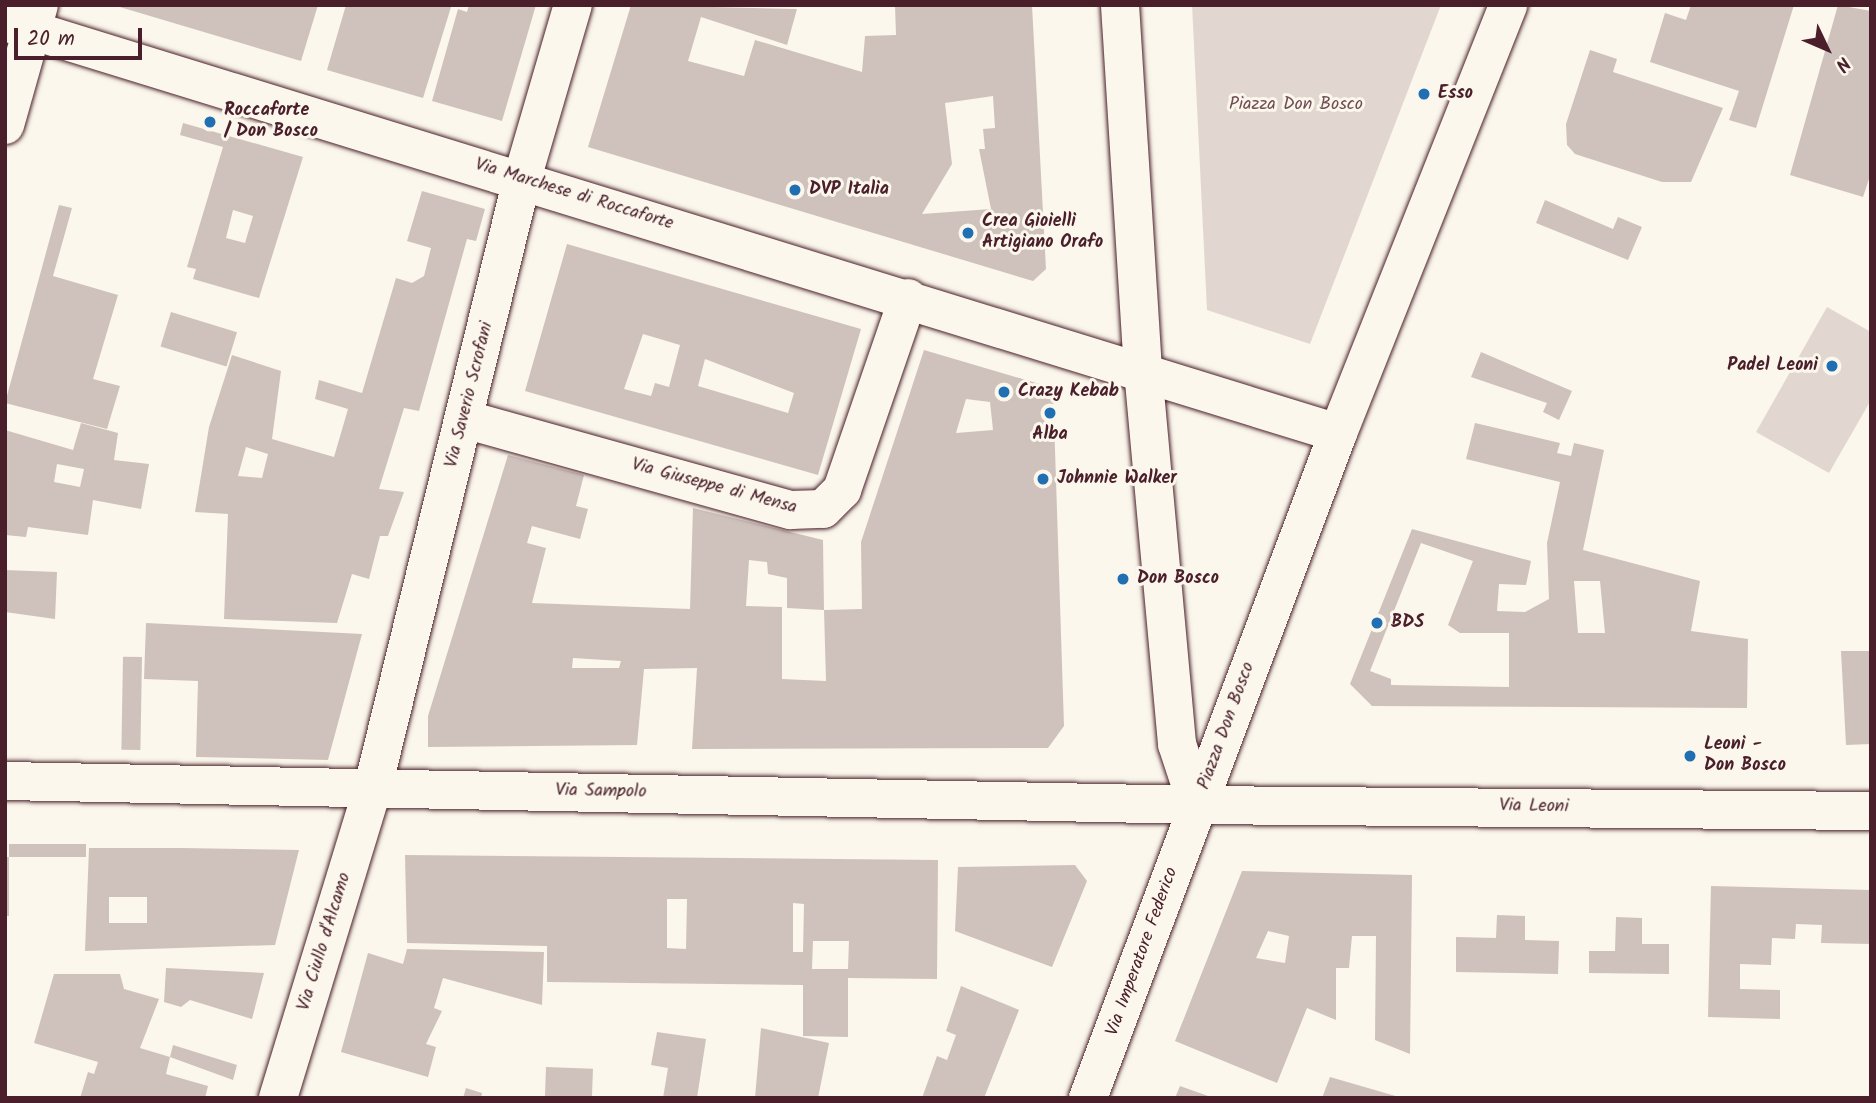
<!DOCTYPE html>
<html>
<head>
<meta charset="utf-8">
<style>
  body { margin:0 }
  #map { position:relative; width:1876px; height:1103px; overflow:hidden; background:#fbf7ec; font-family:Kalam,sans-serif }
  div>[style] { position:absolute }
  .green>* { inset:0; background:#e2d7d0 }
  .building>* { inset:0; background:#cfc2bc; transform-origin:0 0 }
  .roads { filter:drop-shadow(0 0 2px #4a1f2b) drop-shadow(0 0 2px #4a1f2b) }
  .street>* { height:38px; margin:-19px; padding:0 19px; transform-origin:19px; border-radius:19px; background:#fbf7ec }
  .secondary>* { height:38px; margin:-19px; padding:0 19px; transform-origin:19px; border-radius:19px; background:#fbf7ec }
  .dots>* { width:19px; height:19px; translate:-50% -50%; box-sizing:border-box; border:4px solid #fbf7ec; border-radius:50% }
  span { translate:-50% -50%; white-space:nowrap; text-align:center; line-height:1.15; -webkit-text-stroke:6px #fbf7ec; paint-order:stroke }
  .poi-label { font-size:18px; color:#4a1f2b; font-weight:700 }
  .left { translate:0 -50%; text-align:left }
  .right { translate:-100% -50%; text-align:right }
  .park-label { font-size:18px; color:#704d54 }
  .street-label { font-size:18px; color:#4a1f2b }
  .frame { position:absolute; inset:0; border:7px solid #4a1f2b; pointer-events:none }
  .north { position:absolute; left:1792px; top:14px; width:70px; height:70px; -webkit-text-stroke:5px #fbf7ec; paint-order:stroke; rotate:134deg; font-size:19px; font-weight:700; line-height:28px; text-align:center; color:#4a1f2b }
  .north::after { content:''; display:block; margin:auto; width:24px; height:32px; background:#4a1f2b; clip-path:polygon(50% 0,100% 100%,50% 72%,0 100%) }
  .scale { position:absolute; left:14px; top:28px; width:128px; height:32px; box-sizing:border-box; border:4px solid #4a1f2b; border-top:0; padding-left:9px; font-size:21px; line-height:24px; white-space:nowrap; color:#4a1f2b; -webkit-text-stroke:5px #fbf7ec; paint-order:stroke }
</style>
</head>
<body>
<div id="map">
  <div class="green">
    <div style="clip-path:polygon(1192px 5px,1441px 5px,1310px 344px,1207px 310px)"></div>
    <div style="clip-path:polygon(1827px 307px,1871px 332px,1871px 400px,1829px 473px,1756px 432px)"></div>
  </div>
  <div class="building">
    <div style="clip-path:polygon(113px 5px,318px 5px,301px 61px)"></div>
    <div style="clip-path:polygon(346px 5px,451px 7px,423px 98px,327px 70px)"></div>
    <div style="clip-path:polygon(469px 5px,536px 5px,502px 121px,432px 101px,458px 9px,467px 12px)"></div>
    <div style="clip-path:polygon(evenodd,631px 5px,797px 9px,787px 45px,701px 17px,688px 61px,744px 76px,755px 40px,862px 72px,865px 36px,896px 35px,895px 5px,1032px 5px,1046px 269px,1033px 281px,588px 147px,631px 5px,993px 96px,995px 128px,983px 129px,985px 149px,979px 149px,991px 209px,922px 214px,952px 164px,945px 103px,993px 96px)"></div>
    <div style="clip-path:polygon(1691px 5px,1794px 5px,1756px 128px,1729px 120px,1739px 91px,1650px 62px,1665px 13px,1686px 20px)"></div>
    <div style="clip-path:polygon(1838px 5px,1871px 11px,1871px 173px,1863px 197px,1790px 175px)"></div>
    <div style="clip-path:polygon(1590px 50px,1617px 59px,1613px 72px,1723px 108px,1691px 182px,1662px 182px,1575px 154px,1567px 145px,1566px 124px)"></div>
    <div style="clip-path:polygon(evenodd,183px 123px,303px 157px,259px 298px,193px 279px,196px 269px,187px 267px,223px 147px,180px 135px,183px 123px,233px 210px,253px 216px,245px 243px,226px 238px,233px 210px)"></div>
    <div style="clip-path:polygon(evenodd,422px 191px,485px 209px,476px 241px,467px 239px,419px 411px,404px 408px,379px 489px,404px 492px,388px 536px,380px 536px,369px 579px,352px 574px,337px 623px,224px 619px,228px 514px,195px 512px,209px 427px,232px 355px,281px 371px,272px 439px,334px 457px,348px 409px,315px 399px,319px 380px,362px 393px,396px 278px,412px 283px,424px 276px,431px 248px,407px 241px,422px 191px,246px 447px,268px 454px,262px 478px,238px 476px,246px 447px)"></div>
    <div style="clip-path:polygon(1545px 200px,1613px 229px,1618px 217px,1642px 227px,1628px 260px,1536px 223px)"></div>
    <div style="clip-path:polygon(59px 205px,72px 208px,53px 276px,118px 295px,93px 379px,120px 386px,107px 429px,5px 403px)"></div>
    <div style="clip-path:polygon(evenodd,567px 244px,861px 329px,818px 475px,525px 391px,567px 244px,643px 334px,680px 345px,669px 387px,655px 383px,651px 396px,624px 389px,643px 334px,567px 244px,705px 359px,794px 393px,788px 413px,698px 386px,705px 359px)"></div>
    <div style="left:171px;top:312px;width:69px;height:36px;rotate:17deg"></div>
    <div style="clip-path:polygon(evenodd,924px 350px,1053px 388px,1064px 726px,1048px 748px,692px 749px,697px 668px,644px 669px,637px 745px,428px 747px,428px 716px,508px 455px,584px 475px,576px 506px,588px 509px,580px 539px,532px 526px,527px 543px,546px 548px,532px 603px,690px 609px,693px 508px,823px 540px,824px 610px,862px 609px,861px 542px,924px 350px,966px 399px,990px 402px,993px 430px,956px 433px,966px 399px,924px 350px,749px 560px,767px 562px,768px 574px,787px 578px,787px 608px,824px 610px,826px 681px,782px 679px,782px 607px,746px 606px,749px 560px,924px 350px,573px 658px,621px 661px,619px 668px,572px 668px,573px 658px)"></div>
    <div style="clip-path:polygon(1481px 352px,1572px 391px,1559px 420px,1543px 412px,1547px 403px,1471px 377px)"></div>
    <div style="clip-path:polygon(evenodd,81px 423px,118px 433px,114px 460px,149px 464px,141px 509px,93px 500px,88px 535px,28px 527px,26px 537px,5px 535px,5px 430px,73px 450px,81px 423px,57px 464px,84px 469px,80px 487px,54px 482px,57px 464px)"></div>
    <div style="clip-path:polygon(evenodd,1475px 423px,1560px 443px,1557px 453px,1571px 456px,1574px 443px,1604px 450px,1583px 550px,1700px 581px,1691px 631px,1748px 639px,1747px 708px,1372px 706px,1350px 684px,1412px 529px,1531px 561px,1526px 585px,1499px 584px,1497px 611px,1525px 612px,1549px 599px,1547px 543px,1560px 482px,1466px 459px,1475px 423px,1421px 543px,1473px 561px,1448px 625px,1460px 633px,1509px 633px,1509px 687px,1391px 685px,1391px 679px,1370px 671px,1421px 543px,1475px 423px,1574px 581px,1600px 581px,1605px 633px,1578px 633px,1574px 581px)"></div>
    <div style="clip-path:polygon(5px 570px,57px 572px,55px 619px,5px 612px)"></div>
    <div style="clip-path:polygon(146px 623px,362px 634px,328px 760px,196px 757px,198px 681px,144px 679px)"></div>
    <div style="clip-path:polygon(1841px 651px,1871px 651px,1871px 744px,1846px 745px)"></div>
    <div style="left:142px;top:657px;width:93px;height:19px;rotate:91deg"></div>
    <div style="left:9px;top:844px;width:77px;height:13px"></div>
    <div style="clip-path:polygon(evenodd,89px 848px,182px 848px,299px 850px,275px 945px,85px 951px,89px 848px,109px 897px,147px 897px,147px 923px,109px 923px,109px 897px)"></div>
    <div style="clip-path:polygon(evenodd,405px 855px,938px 860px,937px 979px,848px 978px,848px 1037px,803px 1036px,803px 985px,547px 982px,547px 946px,407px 943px,405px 855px,667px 899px,687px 899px,686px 949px,667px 948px,667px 899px,405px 855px,793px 903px,804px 904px,803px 952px,793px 952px,793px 903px,405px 855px,813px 941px,849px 941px,848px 969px,812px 969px,813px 941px)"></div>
    <div style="left:5px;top:857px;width:4px;height:59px"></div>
    <div style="clip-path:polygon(1075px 865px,1087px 881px,1052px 967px,955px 931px,958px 867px)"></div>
    <div style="clip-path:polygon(evenodd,1242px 871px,1412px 875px,1410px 1054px,1375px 1040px,1376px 936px,1352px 936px,1349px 968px,1336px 968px,1336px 1020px,1307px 1008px,1277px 1083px,1175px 1041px,1242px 871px,1268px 931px,1289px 936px,1285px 963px,1256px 958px,1268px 931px)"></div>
    <div style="clip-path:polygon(1711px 886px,1871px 890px,1871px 944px,1821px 943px,1822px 925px,1796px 924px,1795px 939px,1772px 938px,1771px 965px,1740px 964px,1740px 989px,1780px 990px,1780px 1019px,1708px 1017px)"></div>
    <div style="clip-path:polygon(1497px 915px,1525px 916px,1525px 940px,1559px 941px,1558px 974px,1456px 972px,1456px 937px,1496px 938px)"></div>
    <div style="clip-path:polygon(1616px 917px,1642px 918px,1642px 944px,1669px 944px,1669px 974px,1589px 973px,1589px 951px,1615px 951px)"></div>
    <div style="clip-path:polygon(407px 949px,544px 952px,542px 1005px,443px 978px,434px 1008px,442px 1011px,426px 1044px,436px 1047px,428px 1077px,341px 1052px,368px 953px,403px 964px)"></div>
    <div style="clip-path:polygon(166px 968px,264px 973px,252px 1019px,190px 1000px,181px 1007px,164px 1002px)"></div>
    <div style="clip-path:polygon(54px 974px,120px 974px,124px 989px,159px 999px,140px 1048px,170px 1057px,166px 1074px,208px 1086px,205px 1098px,80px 1098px,88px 1072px,94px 1074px,98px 1062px,34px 1043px)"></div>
    <div style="clip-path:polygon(961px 986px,1019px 1010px,984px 1098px,922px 1098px,937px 1056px,947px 1060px,956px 1035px,946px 1031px)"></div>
    <div style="clip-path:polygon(761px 1028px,829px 1043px,818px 1098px,755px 1098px)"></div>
    <div style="clip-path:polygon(657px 1032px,706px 1039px,697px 1098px,663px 1098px,668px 1068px,651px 1065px)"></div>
    <div style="clip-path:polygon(173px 1045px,237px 1065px,233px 1080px,170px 1057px)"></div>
    <div style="left:546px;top:1067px;width:47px;height:31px;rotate:2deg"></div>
    <div style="clip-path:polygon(1330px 1077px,1399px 1097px,1399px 1098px,1322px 1098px)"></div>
    <div style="clip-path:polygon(1180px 1086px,1211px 1097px,1210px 1098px,1175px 1098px)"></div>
    <div style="clip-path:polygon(466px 1088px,482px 1093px,481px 1098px,463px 1098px)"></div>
  </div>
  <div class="roads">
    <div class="street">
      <div style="left:1120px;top:5px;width:366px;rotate:86.4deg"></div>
      <div style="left:5px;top:125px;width:125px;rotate:-74.2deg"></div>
      <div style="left:464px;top:419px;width:339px;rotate:15.6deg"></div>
      <div style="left:791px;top:510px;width:32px;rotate:-2deg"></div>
      <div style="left:823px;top:509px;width:27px;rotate:-45deg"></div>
      <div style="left:842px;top:490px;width:203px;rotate:-71deg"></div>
      <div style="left:5px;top:781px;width:1192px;rotate:1.15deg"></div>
      <div style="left:278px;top:1098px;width:325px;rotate:-73deg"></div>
      <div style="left:373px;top:787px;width:626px;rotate:-76.23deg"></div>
      <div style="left:522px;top:179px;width:181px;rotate:-73.7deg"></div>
    </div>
    <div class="secondary">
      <div style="left:5px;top:22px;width:1395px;rotate:17.14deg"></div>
      <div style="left:1143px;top:370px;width:376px;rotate:84.8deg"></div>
      <div style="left:1177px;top:744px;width:64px;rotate:71.8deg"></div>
      <div style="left:1197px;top:805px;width:674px;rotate:0.51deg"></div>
      <div style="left:1088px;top:1098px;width:710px;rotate:-69.4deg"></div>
      <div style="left:1338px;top:433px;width:461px;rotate:-68.3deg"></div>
    </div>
  </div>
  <div class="dots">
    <div style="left:1424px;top:94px;background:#1f6fb2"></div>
    <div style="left:210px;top:122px;background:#1f6fb2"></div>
    <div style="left:795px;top:190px;background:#1f6fb2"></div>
    <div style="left:968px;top:233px;background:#1f6fb2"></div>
    <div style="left:1832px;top:366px;background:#1f6fb2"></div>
    <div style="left:1004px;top:392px;background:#1f6fb2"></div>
    <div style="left:1050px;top:413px;background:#1f6fb2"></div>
    <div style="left:1043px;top:479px;background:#1f6fb2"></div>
    <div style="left:1123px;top:579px;background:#1f6fb2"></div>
    <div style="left:1377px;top:623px;background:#1f6fb2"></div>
    <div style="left:1690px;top:756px;background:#1f6fb2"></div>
  </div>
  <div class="poi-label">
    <span class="left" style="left:1438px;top:94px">Esso</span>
    <span class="left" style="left:224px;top:122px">Roccaforte<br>/ Don Bosco</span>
    <span class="left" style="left:809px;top:190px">DVP Italia</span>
    <span class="left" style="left:982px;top:233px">Crea Gioielli<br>Artigiano Orafo</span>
    <span class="right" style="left:1818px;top:366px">Padel Leoni</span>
    <span class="left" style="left:1018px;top:392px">Crazy Kebab</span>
    <span style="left:1050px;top:435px">Alba</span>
    <span class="left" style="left:1057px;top:479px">Johnnie Walker</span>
    <span class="left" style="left:1137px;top:579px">Don Bosco</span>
    <span class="left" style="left:1391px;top:623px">BDS</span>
    <span class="left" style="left:1704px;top:756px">Leoni -<br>Don Bosco</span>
  </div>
  <div class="park-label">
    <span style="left:1296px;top:105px">Piazza Don Bosco</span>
  </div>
  <div class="street-label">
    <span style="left:574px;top:195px;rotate:17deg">Via Marchese di Roccaforte</span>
    <span style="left:470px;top:395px;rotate:-76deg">Via Saverio Scrofani</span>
    <span style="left:714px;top:487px;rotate:15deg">Via Giuseppe di Mensa</span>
    <span style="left:1227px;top:726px;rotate:-70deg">Piazza Don Bosco</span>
    <span style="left:601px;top:792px;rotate:1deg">Via Sampolo</span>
    <span style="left:1534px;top:807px;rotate:1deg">Via Leoni</span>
    <span style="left:325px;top:942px;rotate:-73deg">Via Ciullo d'Alcamo</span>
    <span style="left:1143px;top:952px;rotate:-70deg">Via Imperatore Federico</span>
  </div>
  <div class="frame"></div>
  <div class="north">N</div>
  <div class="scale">20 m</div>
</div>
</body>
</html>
